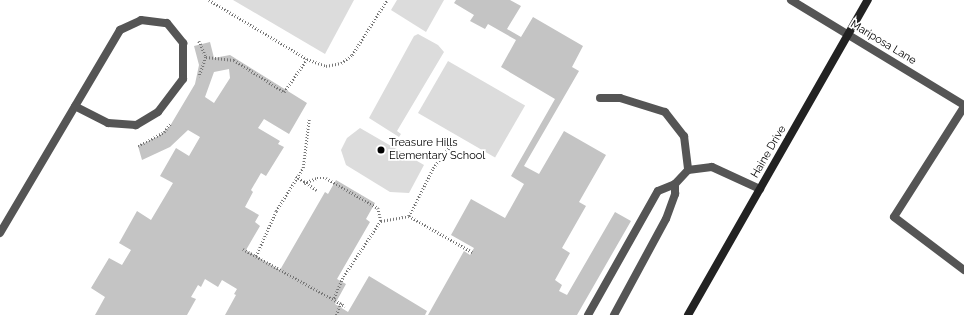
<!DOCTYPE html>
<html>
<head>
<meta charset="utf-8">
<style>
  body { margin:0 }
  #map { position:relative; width:964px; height:315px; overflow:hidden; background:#fff; font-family:Raleway,sans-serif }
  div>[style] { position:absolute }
  .green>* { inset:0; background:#dcdcdc; transform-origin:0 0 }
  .building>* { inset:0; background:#c4c4c4 }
  .path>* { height:2.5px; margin-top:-1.25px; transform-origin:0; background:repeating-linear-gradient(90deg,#777 0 1px,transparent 0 3px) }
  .lane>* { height:8px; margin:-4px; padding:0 4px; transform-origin:4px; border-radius:4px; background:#555 }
  .street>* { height:8px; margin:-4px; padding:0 4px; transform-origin:4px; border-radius:4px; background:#555 }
  .secondary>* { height:8px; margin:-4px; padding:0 4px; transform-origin:4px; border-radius:4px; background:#222 }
  .dots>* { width:11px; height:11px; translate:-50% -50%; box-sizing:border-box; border:2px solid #fff; border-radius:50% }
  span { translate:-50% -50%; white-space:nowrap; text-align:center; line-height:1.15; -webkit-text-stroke:3.5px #fff; paint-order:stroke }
  .street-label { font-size:11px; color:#000 }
  .poi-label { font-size:11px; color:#000 }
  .left { translate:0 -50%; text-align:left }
</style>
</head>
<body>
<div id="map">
  <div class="green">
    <div style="clip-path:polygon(233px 0,354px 0,325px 54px)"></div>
    <div style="clip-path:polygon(397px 0,444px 0,426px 32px,391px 10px)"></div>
    <div style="clip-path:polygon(418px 34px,438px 45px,444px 52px,397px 131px,401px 134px,399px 137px,369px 118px,414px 36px)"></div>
    <div style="left:448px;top:61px;width:89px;height:60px;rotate:30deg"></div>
    <div style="clip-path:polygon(360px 128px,424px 165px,409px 193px,390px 192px,346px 165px,341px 150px,347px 138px)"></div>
  </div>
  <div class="building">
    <div style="clip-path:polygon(456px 0,510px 0,521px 6px,507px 29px,521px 37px,533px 17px,583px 46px,572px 67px,579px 71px,524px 166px,539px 174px,564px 131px,606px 155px,579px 202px,586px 206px,562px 248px,570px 253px,555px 280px,562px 285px,559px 291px,567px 295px,615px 212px,631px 221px,577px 315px,428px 315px,464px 251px,470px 255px,474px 248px,451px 235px,471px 199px,505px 218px,524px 184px,511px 176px,555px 99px,501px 67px,516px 40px,488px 24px,485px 29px,470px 21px,474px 15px,454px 3px)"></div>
    <div style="clip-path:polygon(evenodd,210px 42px,214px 58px,230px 55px,307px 103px,289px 134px,264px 119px,258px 128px,280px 141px,278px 144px,284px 147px,266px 176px,261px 173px,251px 190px,253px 192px,245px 207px,259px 215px,255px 222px,260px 226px,246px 250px,280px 270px,325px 192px,328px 194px,336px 180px,375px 203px,366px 219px,370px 222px,337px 279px,346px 284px,335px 304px,348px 312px,369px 276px,427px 311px,425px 315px,225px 315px,236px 295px,234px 294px,237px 289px,222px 280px,218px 287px,205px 279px,201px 287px,198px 285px,191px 297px,196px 299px,187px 315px,95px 315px,105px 297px,91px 288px,109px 258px,122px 265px,131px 250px,119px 243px,137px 211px,151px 220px,173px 183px,160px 176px,176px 148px,189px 156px,200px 137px,188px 130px,170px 147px,142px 160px,138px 146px,159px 136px,170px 126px,195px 84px,199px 65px,194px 46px,210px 42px,229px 69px,230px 78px,214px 103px,205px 97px,214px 72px,229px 69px)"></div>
  </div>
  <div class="path">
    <div style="left:209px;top:0;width:114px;rotate:31deg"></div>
    <div style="left:307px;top:59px;width:20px;rotate:20deg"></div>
    <div style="left:326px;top:66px;width:15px;rotate:-11deg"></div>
    <div style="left:341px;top:63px;width:14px;rotate:-36deg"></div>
    <div style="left:352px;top:55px;width:65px;rotate:-57.5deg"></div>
    <div style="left:199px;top:41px;width:17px;rotate:66deg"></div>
    <div style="left:206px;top:57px;width:21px;rotate:109deg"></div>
    <div style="left:206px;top:57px;width:28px;rotate:6deg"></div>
    <div style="left:234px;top:60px;width:59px;rotate:32.6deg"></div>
    <div style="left:284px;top:92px;width:40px;rotate:-55.1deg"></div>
    <div style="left:138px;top:146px;width:30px;rotate:-28deg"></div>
    <div style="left:164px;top:132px;width:10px;rotate:-53deg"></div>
    <div style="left:296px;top:176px;width:25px;rotate:34deg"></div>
    <div style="left:304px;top:183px;width:14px;rotate:-21deg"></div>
    <div style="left:317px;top:178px;width:9px"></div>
    <div style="left:326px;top:178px;width:60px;rotate:30deg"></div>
    <div style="left:378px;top:208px;width:13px;rotate:77deg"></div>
    <div style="left:381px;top:221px;width:69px;rotate:123.7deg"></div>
    <div style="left:343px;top:278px;width:23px;rotate:113deg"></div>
    <div style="left:276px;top:211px;width:51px;rotate:-57.9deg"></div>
    <div style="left:303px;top:168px;width:49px;rotate:-83deg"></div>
    <div style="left:409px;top:216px;width:54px;rotate:-63.4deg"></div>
    <div style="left:433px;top:168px;width:28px;rotate:-52deg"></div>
    <div style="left:381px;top:221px;width:28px;rotate:-10deg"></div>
    <div style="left:409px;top:216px;width:73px;rotate:29.7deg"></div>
    <div style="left:243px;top:249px;width:117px;rotate:29.2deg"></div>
    <div style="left:256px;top:256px;width:49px;rotate:-66deg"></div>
    <div style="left:336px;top:315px;width:13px;rotate:-67deg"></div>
  </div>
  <div class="lane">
    <div style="left:600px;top:98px;width:20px"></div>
    <div style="left:620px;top:98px;width:47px;rotate:17.3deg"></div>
    <div style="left:665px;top:112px;width:31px;rotate:52deg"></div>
    <div style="left:684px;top:136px;width:34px;rotate:83deg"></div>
    <div style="left:0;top:233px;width:236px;rotate:-59.4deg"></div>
    <div style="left:120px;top:30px;width:23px;rotate:-25deg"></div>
    <div style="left:141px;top:20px;width:26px;rotate:7deg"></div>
    <div style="left:167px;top:23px;width:26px;rotate:51deg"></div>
    <div style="left:183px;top:43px;width:36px;rotate:90deg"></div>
    <div style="left:183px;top:79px;width:41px;rotate:127.1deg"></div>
    <div style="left:158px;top:112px;width:26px;rotate:149deg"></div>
    <div style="left:136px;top:125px;width:28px;rotate:-176deg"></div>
    <div style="left:108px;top:123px;width:37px;rotate:-153deg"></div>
    <div style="left:588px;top:315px;width:142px;rotate:-60.6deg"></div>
    <div style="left:658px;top:191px;width:18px;rotate:-22deg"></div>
    <div style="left:675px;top:184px;width:19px;rotate:-47deg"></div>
    <div style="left:688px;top:170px;width:24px;rotate:-7deg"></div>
    <div style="left:712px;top:167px;width:53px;rotate:24.6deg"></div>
    <div style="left:614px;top:315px;width:109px;rotate:-61.6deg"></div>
    <div style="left:666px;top:219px;width:27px;rotate:-70deg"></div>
    <div style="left:675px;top:194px;width:10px;rotate:-90deg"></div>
  </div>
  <div class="street">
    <div style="left:791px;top:0;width:202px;rotate:31.3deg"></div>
    <div style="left:964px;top:107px;width:130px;rotate:122.5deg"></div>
    <div style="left:894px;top:217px;width:88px;rotate:37.1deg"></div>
  </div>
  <div class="secondary">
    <div style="left:688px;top:315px;width:363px;rotate:-60.3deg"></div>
  </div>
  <div class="dots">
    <div style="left:381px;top:150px;background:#000"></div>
  </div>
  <div class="street-label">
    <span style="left:883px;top:43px;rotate:31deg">Mariposa Lane</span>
    <span style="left:769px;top:152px;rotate:-60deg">Haine Drive</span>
  </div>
  <div class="poi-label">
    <span class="left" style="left:389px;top:150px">Treasure Hills<br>Elementary School</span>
  </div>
</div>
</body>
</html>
